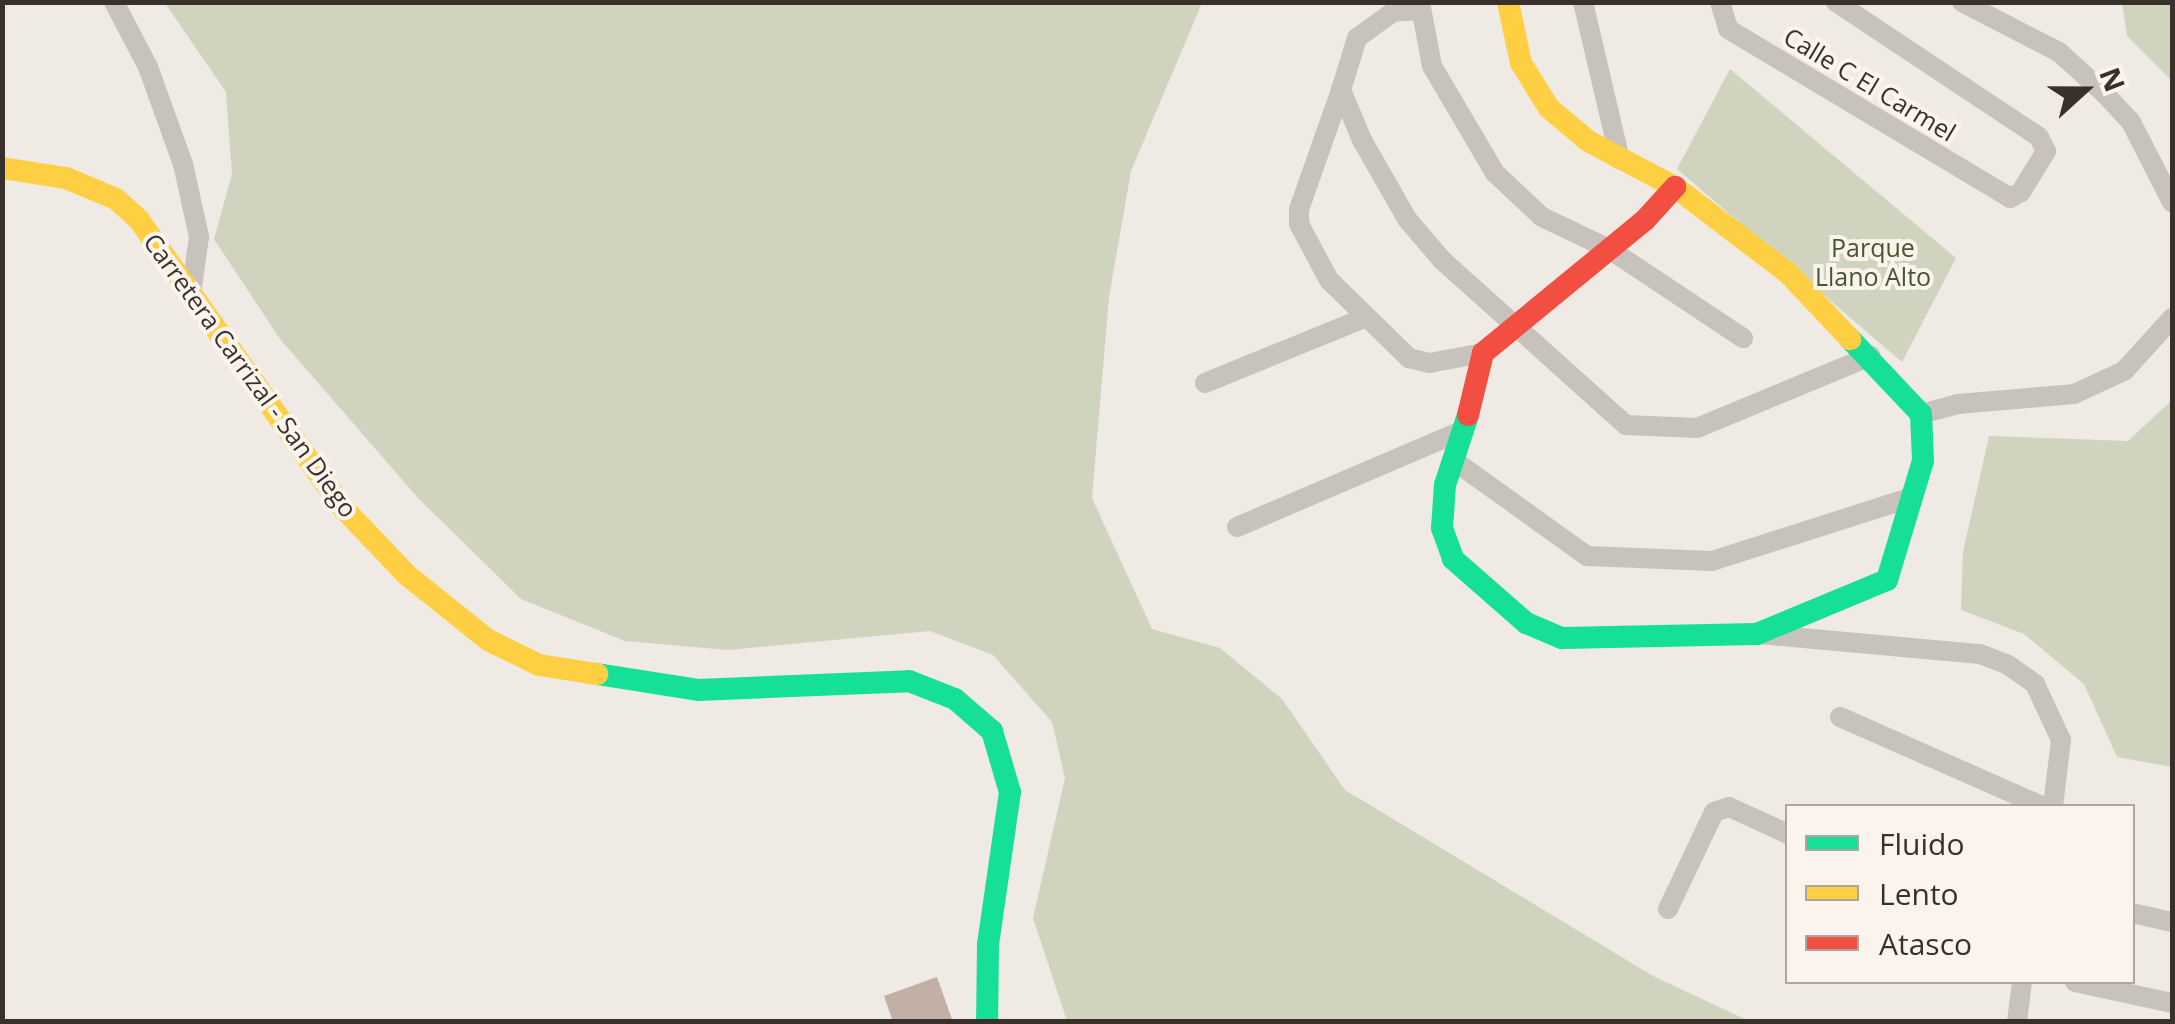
<!DOCTYPE html>
<html>
<head>
<meta charset="utf-8">
<style>
  body { margin:0 }
  #map { position:relative; width:2175px; height:1024px; overflow:hidden; background:#efeae4; font-family:"Open Sans",sans-serif }
  div>[style] { position:absolute }
  .green>* { inset:0; background:#d0d4bf }
  .building>* { inset:0; background:#c2afa6 }
  .street>* { height:20px; margin:-10px; padding:0 10px; transform-origin:10px; border-radius:10px; background:#c8c2bd }
  .fast>* { height:22px; margin:-11px; padding:0 11px; transform-origin:11px; border-radius:11px; background:#16e098 }
  .slow>* { height:22px; margin:-11px; padding:0 11px; transform-origin:11px; border-radius:11px; background:#ffcf43 }
  .jam>* { height:22px; margin:-11px; padding:0 11px; transform-origin:11px; border-radius:11px; background:#f24e42 }
  span { translate:-50% -50%; white-space:nowrap; text-align:center; line-height:1.15; -webkit-text-stroke:8px #faf4ed; paint-order:stroke }
  .street-label { font-size:25px; color:#39302b }
  .park-label { font-size:25px; color:#47572f }
  .frame { position:absolute; inset:0; border:5px solid #39302b; pointer-events:none }
  .legend { position:absolute; left:1785px; top:804px; width:350px; height:180px; box-sizing:border-box; background:#faf4ed; border:2px solid #ada69f; margin:0; padding:12px 18px; list-style:none; font-size:30px; color:#39302b }
  .legend li { display:flex; align-items:center; gap:20px; height:50px }
  .legend b { width:50px; border:2px solid #ada69f }
  .north { position:absolute; left:2035px; top:40px; width:100px; height:100px; -webkit-text-stroke:8px #faf4ed; paint-order:stroke; rotate:69deg; font-size:28px; font-weight:700; line-height:40px; text-align:center; color:#39302b }
  .north::after { content:''; display:block; margin:auto; width:35px; height:45px; background:#39302b; clip-path:polygon(50% 0,100% 100%,50% 72%,0 100%) }
</style>
</head>
<body>
<div id="map">
  <div class="green">
    <div style="clip-path:polygon(165px 3px,1202px 3px,1131px 171px,1109px 297px,1092px 498px,1152px 629px,1220px 648px,1282px 699px,1345px 790px,1653px 976px,1749px 1021px,1067px 1021px,1033px 918px,1065px 778px,1052px 722px,993px 655px,930px 631px,728px 650px,625px 641px,521px 599px,418px 498px,280px 339px,214px 239px,232px 174px,226px 92px)"></div>
    <div style="clip-path:polygon(2122px 3px,2172px 3px,2172px 81px,2127px 36px)"></div>
    <div style="clip-path:polygon(1730px 69px,1956px 258px,1902px 362px,1677px 169px)"></div>
    <div style="clip-path:polygon(2172px 400px,2172px 767px,2117px 757px,2084px 684px,2024px 634px,1961px 610px,1963px 552px,1989px 436px,2128px 441px)"></div>
  </div>
  <div class="building">
    <div style="clip-path:polygon(937px 977px,953px 1022px,893px 1022px,884px 996px)"></div>
  </div>
  <div class="street">
    <div style="left:114px;top:2px;width:73px;rotate:62.4deg"></div>
    <div style="left:148px;top:67px;width:103px;rotate:70.2deg"></div>
    <div style="left:183px;top:164px;width:75px;rotate:77.6deg"></div>
    <div style="left:199px;top:237px;width:58px;rotate:98deg"></div>
    <div style="left:1420px;top:2px;width:65px;rotate:79.4deg"></div>
    <div style="left:1432px;top:66px;width:124px;rotate:59.5deg"></div>
    <div style="left:1495px;top:173px;width:64px;rotate:43.1deg"></div>
    <div style="left:1542px;top:217px;width:74px;rotate:25.5deg"></div>
    <div style="left:1609px;top:249px;width:161px;rotate:33.6deg"></div>
    <div style="left:1583px;top:2px;width:162px;rotate:76.8deg"></div>
    <div style="left:1720px;top:2px;width:28px;rotate:73deg"></div>
    <div style="left:1728px;top:29px;width:329px;rotate:30.9deg"></div>
    <div style="left:2010px;top:198px;width:13px;rotate:-29deg"></div>
    <div style="left:2021px;top:192px;width:48px;rotate:-58.6deg"></div>
    <div style="left:2046px;top:151px;width:16px;rotate:-117deg"></div>
    <div style="left:2039px;top:137px;width:244px;rotate:-146.4deg"></div>
    <div style="left:1962px;top:2px;width:109px;rotate:27.3deg"></div>
    <div style="left:2059px;top:52px;width:61px;rotate:42.3deg"></div>
    <div style="left:2104px;top:93px;width:40px;rotate:47deg"></div>
    <div style="left:2131px;top:122px;width:90px;rotate:62.9deg"></div>
    <div style="left:1420px;top:10px;width:27px;rotate:176deg"></div>
    <div style="left:1393px;top:12px;width:44px;rotate:144.2deg"></div>
    <div style="left:1357px;top:38px;width:54px;rotate:107.1deg"></div>
    <div style="left:1341px;top:90px;width:54px;rotate:67.2deg"></div>
    <div style="left:1362px;top:140px;width:91px;rotate:60.3deg"></div>
    <div style="left:1407px;top:219px;width:54px;rotate:49.5deg"></div>
    <div style="left:1442px;top:260px;width:247px;rotate:41.9deg"></div>
    <div style="left:1626px;top:425px;width:71px;rotate:2.4deg"></div>
    <div style="left:1697px;top:428px;width:188px;rotate:-22.5deg"></div>
    <div style="left:1341px;top:90px;width:126px;rotate:109.4deg"></div>
    <div style="left:1299px;top:209px;width:15px;rotate:90deg"></div>
    <div style="left:1299px;top:224px;width:64px;rotate:61.8deg"></div>
    <div style="left:1329px;top:280px;width:112px;rotate:44.3deg"></div>
    <div style="left:1409px;top:358px;width:21px;rotate:14deg"></div>
    <div style="left:1429px;top:363px;width:55px;rotate:-10.5deg"></div>
    <div style="left:1205px;top:383px;width:172px;rotate:-22.2deg"></div>
    <div style="left:1921px;top:414px;width:38px;rotate:-15deg"></div>
    <div style="left:1958px;top:404px;width:116px;rotate:-4.9deg"></div>
    <div style="left:2074px;top:394px;width:55px;rotate:-24.7deg"></div>
    <div style="left:2124px;top:371px;width:72px;rotate:-47.8deg"></div>
    <div style="left:1453px;top:460px;width:165px;rotate:35.6deg"></div>
    <div style="left:1587px;top:556px;width:125px;rotate:2.3deg"></div>
    <div style="left:1712px;top:561px;width:211px;rotate:-17.7deg"></div>
    <div style="left:1237px;top:527px;width:246px;rotate:-23.2deg"></div>
    <div style="left:1759px;top:634px;width:222px;rotate:5.2deg"></div>
    <div style="left:1980px;top:654px;width:30px;rotate:21deg"></div>
    <div style="left:2008px;top:665px;width:33px;rotate:35deg"></div>
    <div style="left:2035px;top:684px;width:62px;rotate:65.1deg"></div>
    <div style="left:2061px;top:740px;width:66px;rotate:96.9deg"></div>
    <div style="left:1840px;top:717px;width:221px;rotate:23.8deg"></div>
    <div style="left:1668px;top:909px;width:107px;rotate:-64.6deg"></div>
    <div style="left:1714px;top:812px;width:16px;rotate:-18deg"></div>
    <div style="left:1729px;top:807px;width:65px;rotate:24.6deg"></div>
    <div style="left:2132px;top:913px;width:41px;rotate:12.7deg"></div>
    <div style="left:2075px;top:982px;width:99px;rotate:12.2deg"></div>
    <div style="left:2017px;top:1022px;width:40px;rotate:-82.9deg"></div>
  </div>
  <div class="fast">
    <div style="left:1468px;top:415px;width:74px;rotate:108.2deg"></div>
    <div style="left:1445px;top:485px;width:43px;rotate:94deg"></div>
    <div style="left:1442px;top:528px;width:33px;rotate:70deg"></div>
    <div style="left:1453px;top:559px;width:97px;rotate:41.2deg"></div>
    <div style="left:1526px;top:623px;width:39px;rotate:23deg"></div>
    <div style="left:1562px;top:638px;width:195px;rotate:-1.2deg"></div>
    <div style="left:1757px;top:634px;width:141px;rotate:-22.6deg"></div>
    <div style="left:1887px;top:580px;width:124px;rotate:-73.2deg"></div>
    <div style="left:1923px;top:461px;width:47px;rotate:-92.4deg"></div>
    <div style="left:1921px;top:414px;width:103px;rotate:-133.4deg"></div>
    <div style="left:597px;top:674px;width:102px;rotate:9deg"></div>
    <div style="left:698px;top:690px;width:211px;rotate:-2.4deg"></div>
    <div style="left:909px;top:681px;width:49px;rotate:21.4deg"></div>
    <div style="left:955px;top:699px;width:49px;rotate:40.9deg"></div>
    <div style="left:992px;top:731px;width:64px;rotate:73.6deg"></div>
    <div style="left:1010px;top:792px;width:154px;rotate:98.2deg"></div>
    <div style="left:988px;top:944px;width:78px;rotate:90.7deg"></div>
  </div>
  <div class="slow">
    <div style="left:1508px;top:2px;width:62px;rotate:78deg"></div>
    <div style="left:1521px;top:63px;width:53px;rotate:58.1deg"></div>
    <div style="left:1549px;top:108px;width:51px;rotate:40.2deg"></div>
    <div style="left:1588px;top:141px;width:98px;rotate:27.9deg"></div>
    <div style="left:1675px;top:187px;width:142px;rotate:37.3deg"></div>
    <div style="left:1788px;top:273px;width:91px;rotate:46.8deg"></div>
    <div style="left:2px;top:168px;width:65px;rotate:8.9deg"></div>
    <div style="left:66px;top:178px;width:54px;rotate:22.8deg"></div>
    <div style="left:116px;top:199px;width:31px;rotate:42deg"></div>
    <div style="left:139px;top:220px;width:354px;rotate:54.7deg"></div>
    <div style="left:344px;top:509px;width:91px;rotate:46.3deg"></div>
    <div style="left:407px;top:575px;width:104px;rotate:38.7deg"></div>
    <div style="left:488px;top:640px;width:57px;rotate:26.1deg"></div>
    <div style="left:539px;top:665px;width:59px;rotate:8.8deg"></div>
  </div>
  <div class="jam">
    <div style="left:1468px;top:415px;width:64px;rotate:-76.4deg"></div>
    <div style="left:1483px;top:353px;width:210px;rotate:-39.4deg"></div>
    <div style="left:1645px;top:220px;width:45px;rotate:-47.7deg"></div>
  </div>
  <div class="street-label">
    <span style="left:1870px;top:84px;rotate:31deg">Calle C El Carmel</span>
    <span style="left:251px;top:375px;rotate:54deg">Carretera Carrizal - San Diego</span>
  </div>
  <div class="park-label">
    <span style="left:1873px;top:262px">Parque<br>Llano Alto</span>
  </div>
  <div class="frame"></div>
  <ul class="legend">
  <li><b style="height:12px;background:#16e098"></b>Fluido</li>
  <li><b style="height:12px;background:#ffcf43"></b>Lento</li>
  <li><b style="height:12px;background:#f24e42"></b>Atasco</li>
  </ul>
  <div class="north">N</div>
</div>
</body>
</html>
